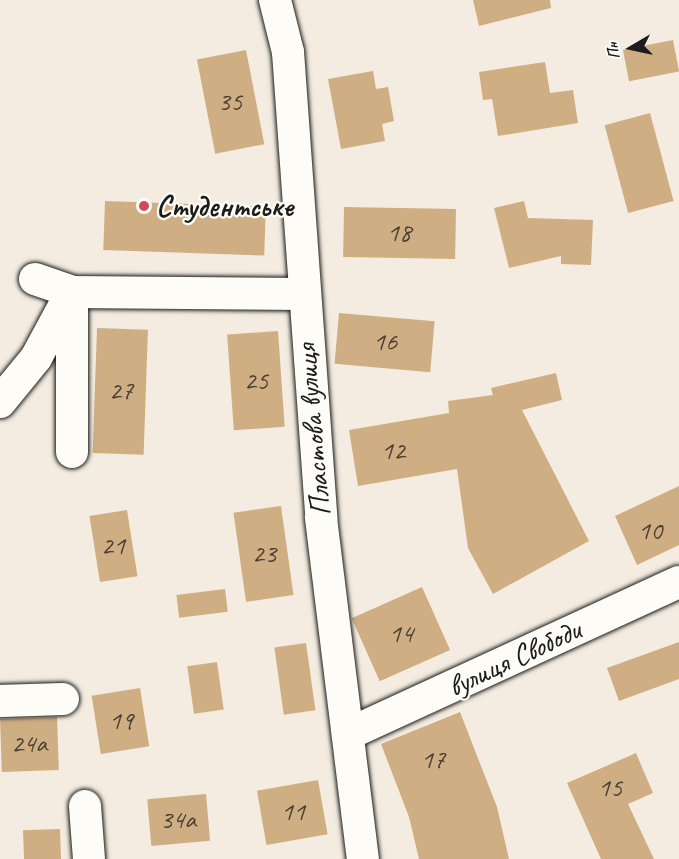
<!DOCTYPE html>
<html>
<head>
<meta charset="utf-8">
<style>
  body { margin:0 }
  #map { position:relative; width:679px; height:859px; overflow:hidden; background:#f4ece0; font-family:Caveat,sans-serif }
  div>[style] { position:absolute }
  .building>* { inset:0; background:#d0ae83; transform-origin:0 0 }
  .roads { filter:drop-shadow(0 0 2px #1c1c1c) drop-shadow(0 0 2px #1c1c1c) }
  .minor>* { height:32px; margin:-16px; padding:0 16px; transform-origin:16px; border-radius:16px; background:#fdfcf7 }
  .dots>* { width:16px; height:16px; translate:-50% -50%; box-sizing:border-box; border:3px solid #fdfcf7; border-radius:50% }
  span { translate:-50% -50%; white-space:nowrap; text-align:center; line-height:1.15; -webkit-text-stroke:4.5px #fdfcf7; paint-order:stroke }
  .number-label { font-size:27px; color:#494036 }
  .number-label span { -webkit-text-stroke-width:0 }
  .poi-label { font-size:30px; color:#1c1c1c; font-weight:700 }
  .left { translate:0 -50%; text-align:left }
  .street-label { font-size:30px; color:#1c1c1c }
  .north { position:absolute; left:601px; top:18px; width:60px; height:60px; -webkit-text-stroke:4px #fdfcf7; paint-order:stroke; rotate:261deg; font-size:16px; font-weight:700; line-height:24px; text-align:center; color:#1c1c1c }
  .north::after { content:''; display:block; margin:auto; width:21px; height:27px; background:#1c1c1c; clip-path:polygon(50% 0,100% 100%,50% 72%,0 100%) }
</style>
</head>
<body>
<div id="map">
  <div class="building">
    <div style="clip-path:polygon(473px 0,550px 0,551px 8px,479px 26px)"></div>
    <div style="left:673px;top:40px;width:32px;height:51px;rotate:79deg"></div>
    <div style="left:246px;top:50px;width:96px;height:50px;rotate:79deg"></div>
    <div style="clip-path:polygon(545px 62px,550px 93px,573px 90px,578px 123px,498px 136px,492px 99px,483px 100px,479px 72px)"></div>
    <div style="clip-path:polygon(373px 71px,376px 89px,388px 87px,394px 121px,382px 124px,385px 141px,341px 149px,328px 79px)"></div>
    <div style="left:650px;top:113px;width:91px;height:47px;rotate:75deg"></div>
    <div style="left:105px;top:201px;width:161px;height:49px;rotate:2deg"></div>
    <div style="clip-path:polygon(524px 201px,528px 218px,593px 220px,591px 265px,561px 264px,561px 256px,509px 268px,494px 208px)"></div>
    <div style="left:344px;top:207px;width:112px;height:50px;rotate:1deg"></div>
    <div style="left:339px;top:313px;width:96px;height:51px;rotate:5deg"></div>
    <div style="left:97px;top:328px;width:51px;height:125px;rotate:2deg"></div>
    <div style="left:278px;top:331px;width:96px;height:51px;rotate:86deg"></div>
    <div style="clip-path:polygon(556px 373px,562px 400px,522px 410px,589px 541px,493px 594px,468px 548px,457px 469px,358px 486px,349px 430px,449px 413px,448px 401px,493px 395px,491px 388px)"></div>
    <div style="clip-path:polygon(679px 486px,679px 545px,637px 565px,615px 516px)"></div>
    <div style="left:281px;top:506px;width:90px;height:48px;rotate:82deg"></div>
    <div style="left:127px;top:510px;width:67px;height:38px;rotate:81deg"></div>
    <div style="left:422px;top:587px;width:69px;height:77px;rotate:66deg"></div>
    <div style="left:225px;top:589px;width:23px;height:49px;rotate:83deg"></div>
    <div style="clip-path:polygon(679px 642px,679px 679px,619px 701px,607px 668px)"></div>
    <div style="left:306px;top:643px;width:68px;height:32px;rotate:82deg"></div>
    <div style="left:217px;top:662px;width:48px;height:30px;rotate:82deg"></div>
    <div style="left:140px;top:688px;width:59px;height:49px;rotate:81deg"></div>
    <div style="clip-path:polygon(460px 712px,497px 807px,509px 859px,419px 859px,409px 817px,381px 744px)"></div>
    <div style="left:57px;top:717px;width:53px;height:57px;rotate:88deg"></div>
    <div style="clip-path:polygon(636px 753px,653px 793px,628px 804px,654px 859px,601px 859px,567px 783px)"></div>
    <div style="left:318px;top:780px;width:55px;height:62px;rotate:80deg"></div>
    <div style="left:206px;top:794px;width:47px;height:59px;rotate:85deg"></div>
    <div style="left:60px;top:829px;width:30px;height:37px;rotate:88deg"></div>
  </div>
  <div class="roads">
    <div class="minor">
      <div style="left:275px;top:0;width:54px;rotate:76deg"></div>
      <div style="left:288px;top:52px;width:467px;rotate:85.9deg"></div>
      <div style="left:321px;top:518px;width:344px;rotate:83deg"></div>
      <div style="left:35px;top:279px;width:39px;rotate:19deg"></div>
      <div style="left:72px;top:292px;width:229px;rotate:0.5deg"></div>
      <div style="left:72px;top:292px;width:160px;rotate:90deg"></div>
      <div style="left:0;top:402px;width:57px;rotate:-50.7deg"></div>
      <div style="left:36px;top:358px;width:72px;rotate:-61.6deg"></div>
      <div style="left:0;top:701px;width:63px;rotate:-1.8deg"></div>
      <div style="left:348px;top:734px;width:364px;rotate:-24.7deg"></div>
      <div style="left:85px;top:806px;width:53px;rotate:85.7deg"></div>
    </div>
  </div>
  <div class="dots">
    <div style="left:144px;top:206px;background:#d1495b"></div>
  </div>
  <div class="number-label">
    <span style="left:230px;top:102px">35</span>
    <span style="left:399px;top:233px">18</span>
    <span style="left:385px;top:342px">16</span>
    <span style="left:256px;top:381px">25</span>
    <span style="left:121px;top:391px">27</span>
    <span style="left:393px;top:451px">12</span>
    <span style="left:650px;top:531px">10</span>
    <span style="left:113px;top:546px">21</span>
    <span style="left:264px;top:554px">23</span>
    <span style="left:401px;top:634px">14</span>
    <span style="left:121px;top:721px">19</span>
    <span style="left:29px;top:744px">24а</span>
    <span style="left:433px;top:760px">17</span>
    <span style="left:610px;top:788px">15</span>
    <span style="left:293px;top:812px">11</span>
    <span style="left:178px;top:820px">34а</span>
  </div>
  <div class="poi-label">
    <span class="left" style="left:156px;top:206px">Студентське</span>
  </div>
  <div class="street-label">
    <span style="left:313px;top:430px;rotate:-95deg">Пластова вулиця</span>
    <span style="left:514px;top:658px;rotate:-25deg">вулиця Свободи</span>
  </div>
  <div class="north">Пн</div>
</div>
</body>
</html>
